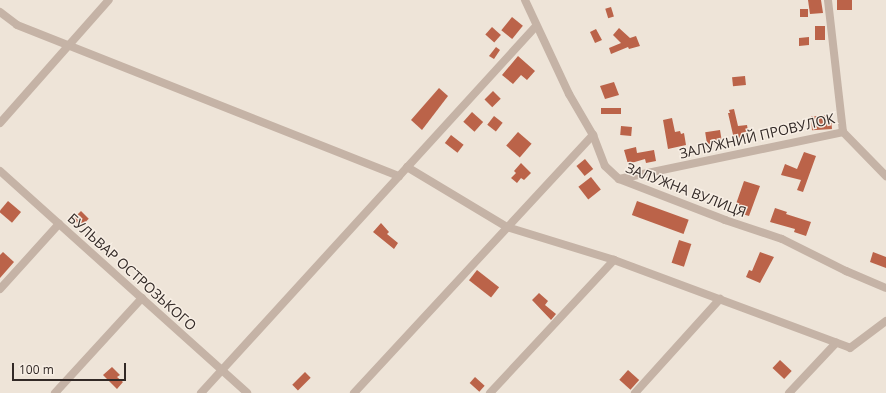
<!DOCTYPE html>
<html>
<head>
<meta charset="utf-8">
<style>
  body { margin:0 }
  #map { position:relative; width:886px; height:393px; overflow:hidden; background:#eee4d8; font-family:"Open Sans",sans-serif }
  div>[style] { position:absolute }
  .building>* { inset:0; background:#bb6349; transform-origin:0 0 }
  .minor>* { height:8px; margin:-4px; padding:0 4px; transform-origin:4px; border-radius:4px; background:#c5b3a6 }
  span { translate:-50% -50%; white-space:nowrap; text-align:center; line-height:1.15; -webkit-text-stroke:3px #f7eee4; paint-order:stroke }
  .street-label { font-size:14px; color:#322926 }
  .scale { position:absolute; left:12px; top:363px; width:114px; height:18px; box-sizing:border-box; border:2px solid #322926; border-top:0; padding-left:5px; font-size:12px; line-height:14px; white-space:nowrap; color:#322926; -webkit-text-stroke:3px #f7eee4; paint-order:stroke }
</style>
</head>
<body>
<div id="map">
  <div class="building">
    <div style="clip-path:polygon(808px 0,821px 0,823px 13px,810px 14px)"></div>
    <div style="left:837px;top:0;width:15px;height:10px"></div>
    <div style="left:611px;top:7px;width:10px;height:6px;rotate:73deg"></div>
    <div style="left:808px;top:9px;width:8px;height:8px;rotate:90deg"></div>
    <div style="left:512px;top:17px;width:14px;height:17px;rotate:39deg"></div>
    <div style="left:815px;top:26px;width:10px;height:14px"></div>
    <div style="left:492px;top:27px;width:12px;height:10px;rotate:42deg"></div>
    <div style="clip-path:polygon(619px 28px,630px 38px,636px 36px,640px 46px,629px 49px,628px 47px,611px 54px,609px 48px,621px 43px,613px 35px)"></div>
    <div style="clip-path:polygon(596px 29px,602px 40px,595px 43px,590px 32px)"></div>
    <div style="clip-path:polygon(809px 37px,809px 45px,799px 46px,799px 38px)"></div>
    <div style="clip-path:polygon(496px 47px,500px 50px,494px 59px,489px 56px)"></div>
    <div style="clip-path:polygon(518px 56px,535px 71px,527px 80px,521px 75px,513px 84px,502px 75px)"></div>
    <div style="left:745px;top:76px;width:9px;height:13px;rotate:84deg"></div>
    <div style="clip-path:polygon(614px 82px,619px 95px,605px 99px,600px 86px)"></div>
    <div style="clip-path:polygon(439px 88px,448px 96px,422px 130px,411px 120px)"></div>
    <div style="left:493px;top:91px;width:11px;height:12px;rotate:45deg"></div>
    <div style="left:621px;top:108px;width:6px;height:20px;rotate:90deg"></div>
    <div style="clip-path:polygon(734px 109px,738px 126px,747px 125px,749px 137px,734px 139px,728px 113px,730px 113px,729px 110px)"></div>
    <div style="left:472px;top:112px;width:15px;height:13px;rotate:42deg"></div>
    <div style="left:831px;top:115px;width:14px;height:20px;rotate:86deg"></div>
    <div style="left:494px;top:116px;width:11px;height:11px;rotate:38deg"></div>
    <div style="clip-path:polygon(672px 118px,675px 132px,680px 131px,681px 134px,684px 133px,686px 145px,668px 149px,663px 120px)"></div>
    <div style="left:621px;top:126px;width:11px;height:9px;rotate:5deg"></div>
    <div style="left:720px;top:130px;width:13px;height:15px;rotate:81deg"></div>
    <div style="left:518px;top:132px;width:18px;height:18px;rotate:41deg"></div>
    <div style="left:451px;top:135px;width:16px;height:10px;rotate:38deg"></div>
    <div style="clip-path:polygon(636px 147px,637px 153px,654px 150px,656px 161px,646px 163px,645px 159px,628px 164px,624px 150px)"></div>
    <div style="clip-path:polygon(804px 152px,816px 156px,803px 192px,797px 190px,801px 180px,781px 175px,785px 164px,797px 169px)"></div>
    <div style="left:585px;top:159px;width:13px;height:11px;rotate:51deg"></div>
    <div style="clip-path:polygon(521px 163px,531px 173px,524px 180px,521px 178px,517px 183px,511px 178px,516px 173px,514px 171px)"></div>
    <div style="left:591px;top:177px;width:16px;height:16px;rotate:52deg"></div>
    <div style="clip-path:polygon(744px 181px,760px 186px,749px 216px,739px 213px,742px 206px,736px 204px)"></div>
    <div style="left:8px;top:201px;width:17px;height:14px;rotate:40deg"></div>
    <div style="left:637px;top:201px;width:55px;height:15px;rotate:20deg"></div>
    <div style="clip-path:polygon(775px 208px,787px 212px,786px 214px,811px 222px,806px 236px,794px 232px,795px 229px,770px 222px)"></div>
    <div style="left:81px;top:211px;width:11px;height:11px;rotate:45deg"></div>
    <div style="clip-path:polygon(381px 223px,389px 232px,387px 234px,398px 243px,394px 249px,373px 232px)"></div>
    <div style="left:679px;top:240px;width:13px;height:24px;rotate:18deg"></div>
    <div style="clip-path:polygon(3px 252px,14px 262px,0 278px,0 255px)"></div>
    <div style="clip-path:polygon(760px 252px,774px 257px,760px 283px,746px 277px,749px 270px,752px 271px)"></div>
    <div style="clip-path:polygon(873px 252px,886px 257px,886px 268px,870px 262px)"></div>
    <div style="left:477px;top:270px;width:28px;height:13px;rotate:38deg"></div>
    <div style="clip-path:polygon(539px 293px,548px 301px,545px 305px,556px 314px,551px 320px,532px 300px)"></div>
    <div style="left:780px;top:360px;width:16px;height:11px;rotate:43deg"></div>
    <div style="clip-path:polygon(112px 367px,120px 375px,117px 377px,123px 382px,117px 389px,103px 375px)"></div>
    <div style="left:628px;top:370px;width:15px;height:13px;rotate:42deg"></div>
    <div style="left:305px;top:372px;width:8px;height:18px;rotate:45deg"></div>
    <div style="left:475px;top:377px;width:13px;height:8px;rotate:42deg"></div>
  </div>
  <div class="minor">
    <div style="left:525px;top:0;width:104px;rotate:64.9deg"></div>
    <div style="left:569px;top:94px;width:48px;rotate:59.7deg"></div>
    <div style="left:593px;top:135px;width:33px;rotate:69deg"></div>
    <div style="left:605px;top:166px;width:19px;rotate:43deg"></div>
    <div style="left:619px;top:179px;width:114px;rotate:21.1deg"></div>
    <div style="left:725px;top:220px;width:60px;rotate:18.4deg"></div>
    <div style="left:782px;top:239px;width:72px;rotate:26.6deg"></div>
    <div style="left:846px;top:271px;width:43px;rotate:23deg"></div>
    <div style="left:0;top:12px;width:21px;rotate:37deg"></div>
    <div style="left:17px;top:25px;width:411px;rotate:21.6deg"></div>
    <div style="left:0;top:123px;width:164px;rotate:-48.5deg"></div>
    <div style="left:843px;top:132px;width:62px;rotate:45.7deg"></div>
    <div style="left:407px;top:167px;width:117px;rotate:31deg"></div>
    <div style="left:507px;top:227px;width:112px;rotate:17.1deg"></div>
    <div style="left:614px;top:260px;width:252px;rotate:20.4deg"></div>
    <div style="left:850px;top:348px;width:45px;rotate:-36.9deg"></div>
    <div style="left:0;top:171px;width:332px;rotate:41.9deg"></div>
    <div style="left:619px;top:179px;width:229px;rotate:-11.8deg"></div>
    <div style="left:843px;top:132px;width:133px;rotate:-96.5deg"></div>
    <div style="left:0;top:289px;width:88px;rotate:-47.8deg"></div>
    <div style="left:55px;top:393px;width:129px;rotate:-47.5deg"></div>
    <div style="left:201px;top:393px;width:497px;rotate:-47.6deg"></div>
    <div style="left:354px;top:393px;width:352px;rotate:-47.2deg"></div>
    <div style="left:490px;top:393px;width:182px;rotate:-47deg"></div>
    <div style="left:635px;top:393px;width:127px;rotate:-47.9deg"></div>
    <div style="left:789px;top:393px;width:69px;rotate:-46.8deg"></div>
  </div>
  <div class="street-label">
    <span style="left:757px;top:136px;rotate:-13deg">ЗАЛУЖНИЙ ПРОВУЛОК</span>
    <span style="left:686px;top:190px;rotate:21deg">ЗАЛУЖНА ВУЛИЦЯ</span>
    <span style="left:132px;top:272px;rotate:42deg">БУЛЬВАР ОСТРОЗЬКОГО</span>
  </div>
  <div class="scale">100 m</div>
</div>
</body>
</html>
